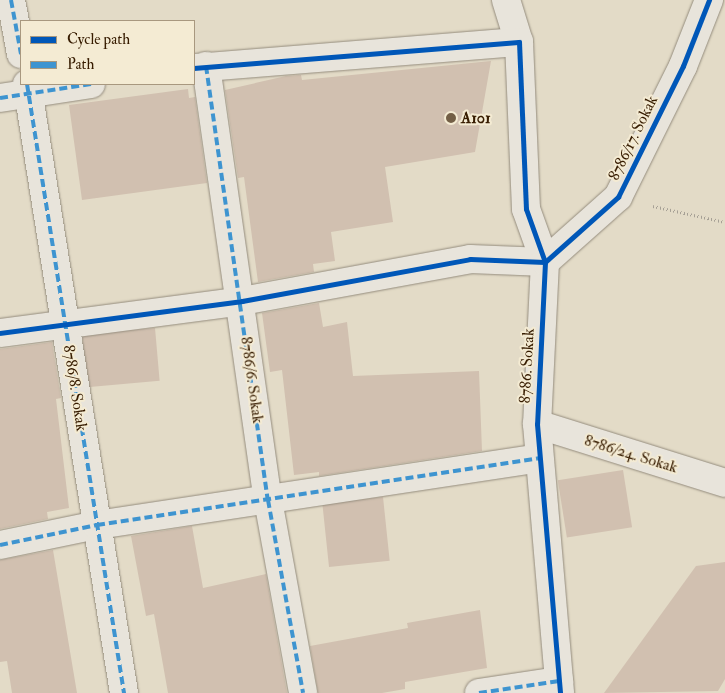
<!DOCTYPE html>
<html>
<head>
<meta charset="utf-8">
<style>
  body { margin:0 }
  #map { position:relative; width:725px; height:693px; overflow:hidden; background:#e3dbc7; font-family:"IM FELL Double Pica",serif }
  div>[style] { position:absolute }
  .building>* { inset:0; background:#d1c0b0; transform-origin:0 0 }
  .path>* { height:3px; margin-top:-1.5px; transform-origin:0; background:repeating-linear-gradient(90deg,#a6a095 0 1px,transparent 0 3.5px) }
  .roads { filter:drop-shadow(0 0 1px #948c7d) drop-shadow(0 0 1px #948c7d) }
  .minor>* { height:28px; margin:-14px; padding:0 14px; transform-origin:14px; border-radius:14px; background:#e8e4db }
  .quiet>* { height:4px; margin-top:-2px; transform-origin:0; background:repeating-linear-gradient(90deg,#3e94d0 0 8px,transparent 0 12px) }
  .cycleway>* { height:5px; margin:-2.5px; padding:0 2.5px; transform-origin:2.5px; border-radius:2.5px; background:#0057b8 }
  .dots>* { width:14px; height:14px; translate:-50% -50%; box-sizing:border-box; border:2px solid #f4ebd3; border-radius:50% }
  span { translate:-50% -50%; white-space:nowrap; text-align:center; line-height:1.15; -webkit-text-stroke:4px #f4ebd3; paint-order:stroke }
  .poi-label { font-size:16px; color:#371c00; font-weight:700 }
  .left { translate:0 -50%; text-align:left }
  .street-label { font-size:16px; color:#371c00 }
  .legend { position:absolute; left:20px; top:20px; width:175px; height:65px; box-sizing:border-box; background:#f4ebd3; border:1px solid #a8987f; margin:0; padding:6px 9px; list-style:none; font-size:15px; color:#371c00 }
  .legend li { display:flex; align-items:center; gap:10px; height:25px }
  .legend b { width:25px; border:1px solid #a8987f }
</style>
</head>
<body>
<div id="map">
  <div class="building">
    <div style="clip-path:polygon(491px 61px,475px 152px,385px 167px,393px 222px,331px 232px,335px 261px,313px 264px,314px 272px,258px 282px,244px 177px,238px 178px,225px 90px,286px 76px,301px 75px,302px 80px)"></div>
    <div style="clip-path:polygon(188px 89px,189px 98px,195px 97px,207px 183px,82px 200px,69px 105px)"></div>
    <div style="clip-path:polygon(319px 303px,323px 327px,347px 322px,353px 376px,479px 371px,482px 451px,319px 476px,319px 472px,294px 475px,282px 370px,270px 372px,262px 313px)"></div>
    <div style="left:155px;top:328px;width:53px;height:73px;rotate:85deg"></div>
    <div style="clip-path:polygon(52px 342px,61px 398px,56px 399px,69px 508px,47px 512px,48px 519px,0 529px,0 349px)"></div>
    <div style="left:623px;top:470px;width:58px;height:66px;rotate:81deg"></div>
    <div style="left:383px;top:497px;width:64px;height:61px;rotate:84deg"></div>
    <div style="clip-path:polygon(192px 526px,203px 588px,266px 574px,287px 693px,168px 693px,154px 614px,146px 616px,131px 536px)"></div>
    <div style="clip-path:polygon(53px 550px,77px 693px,12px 693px,7px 661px,0 662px,0 560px)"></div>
    <div style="clip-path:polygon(725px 562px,725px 679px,718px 691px,604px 693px,696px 566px)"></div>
    <div style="clip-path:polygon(480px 610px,487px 668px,405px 682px,405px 689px,382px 693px,318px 693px,310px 646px,408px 628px,407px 623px)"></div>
  </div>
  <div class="path">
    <div style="left:653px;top:206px;width:74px;rotate:12.5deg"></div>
  </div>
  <div class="roads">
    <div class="minor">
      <div style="left:11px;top:0;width:55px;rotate:79.5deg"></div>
      <div style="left:506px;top:0;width:44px;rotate:72.8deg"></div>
      <div style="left:519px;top:42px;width:167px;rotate:87.6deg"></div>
      <div style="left:526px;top:209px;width:56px;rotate:70.3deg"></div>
      <div style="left:545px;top:262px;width:162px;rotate:92.8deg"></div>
      <div style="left:537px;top:424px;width:270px;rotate:85.1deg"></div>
      <div style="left:206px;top:66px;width:438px;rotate:81.9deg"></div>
      <div style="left:268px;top:500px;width:196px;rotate:79.7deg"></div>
      <div style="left:194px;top:68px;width:326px;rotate:-4.6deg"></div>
      <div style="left:27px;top:84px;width:617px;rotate:80.95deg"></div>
      <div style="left:0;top:98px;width:92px;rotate:-8.7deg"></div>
      <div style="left:0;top:333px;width:244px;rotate:-7.5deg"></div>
      <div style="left:242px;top:301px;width:232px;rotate:-10.4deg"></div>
      <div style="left:470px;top:259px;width:75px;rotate:2.3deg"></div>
      <div style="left:545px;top:262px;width:98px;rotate:-41.7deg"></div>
      <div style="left:618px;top:197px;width:146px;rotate:-63.6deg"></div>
      <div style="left:683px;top:66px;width:71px;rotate:-68.5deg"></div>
      <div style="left:537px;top:424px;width:197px;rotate:17.4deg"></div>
      <div style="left:0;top:545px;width:99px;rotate:-11.7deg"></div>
      <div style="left:97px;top:525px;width:447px;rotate:-8.6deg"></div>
      <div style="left:479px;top:693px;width:81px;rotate:-8.5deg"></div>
    </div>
  </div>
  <div class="quiet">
    <div style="left:11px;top:0;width:55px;rotate:79.5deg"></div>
    <div style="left:206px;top:66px;width:438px;rotate:81.9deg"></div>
    <div style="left:268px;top:500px;width:196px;rotate:79.7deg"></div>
    <div style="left:27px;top:84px;width:617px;rotate:80.95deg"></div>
    <div style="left:0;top:98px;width:92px;rotate:-8.7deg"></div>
    <div style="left:0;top:545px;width:99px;rotate:-11.7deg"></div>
    <div style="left:97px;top:525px;width:447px;rotate:-8.6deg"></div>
    <div style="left:479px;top:693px;width:81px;rotate:-8.5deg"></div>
  </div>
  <div class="cycleway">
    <div style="left:194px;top:68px;width:326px;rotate:-4.6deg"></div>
    <div style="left:519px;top:42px;width:167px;rotate:87.6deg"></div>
    <div style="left:526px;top:209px;width:56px;rotate:70.3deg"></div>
    <div style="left:545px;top:262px;width:162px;rotate:92.8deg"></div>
    <div style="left:537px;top:424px;width:270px;rotate:85.1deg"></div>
    <div style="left:0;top:333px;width:244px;rotate:-7.5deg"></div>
    <div style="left:242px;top:301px;width:232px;rotate:-10.4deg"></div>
    <div style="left:470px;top:259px;width:75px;rotate:2.3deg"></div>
    <div style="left:545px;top:262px;width:98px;rotate:-41.7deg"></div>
    <div style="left:618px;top:197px;width:146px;rotate:-63.6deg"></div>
    <div style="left:683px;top:66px;width:71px;rotate:-68.5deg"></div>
  </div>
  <div class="dots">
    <div style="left:451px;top:118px;background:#735f46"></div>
  </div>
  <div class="poi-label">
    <span class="left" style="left:461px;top:118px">A101</span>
  </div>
  <div class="street-label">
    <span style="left:633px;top:138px;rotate:-64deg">8786/17. Sokak</span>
    <span style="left:527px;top:366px;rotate:-87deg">8786. Sokak</span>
    <span style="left:252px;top:380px;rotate:82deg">8786/6. Sokak</span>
    <span style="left:75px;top:388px;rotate:81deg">8786/8. Sokak</span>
    <span style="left:631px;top:454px;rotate:17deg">8786/24. Sokak</span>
  </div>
  <ul class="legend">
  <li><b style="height:6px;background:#0057b8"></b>Cycle path</li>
  <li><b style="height:6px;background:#3e94d0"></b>Path</li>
  </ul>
</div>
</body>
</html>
